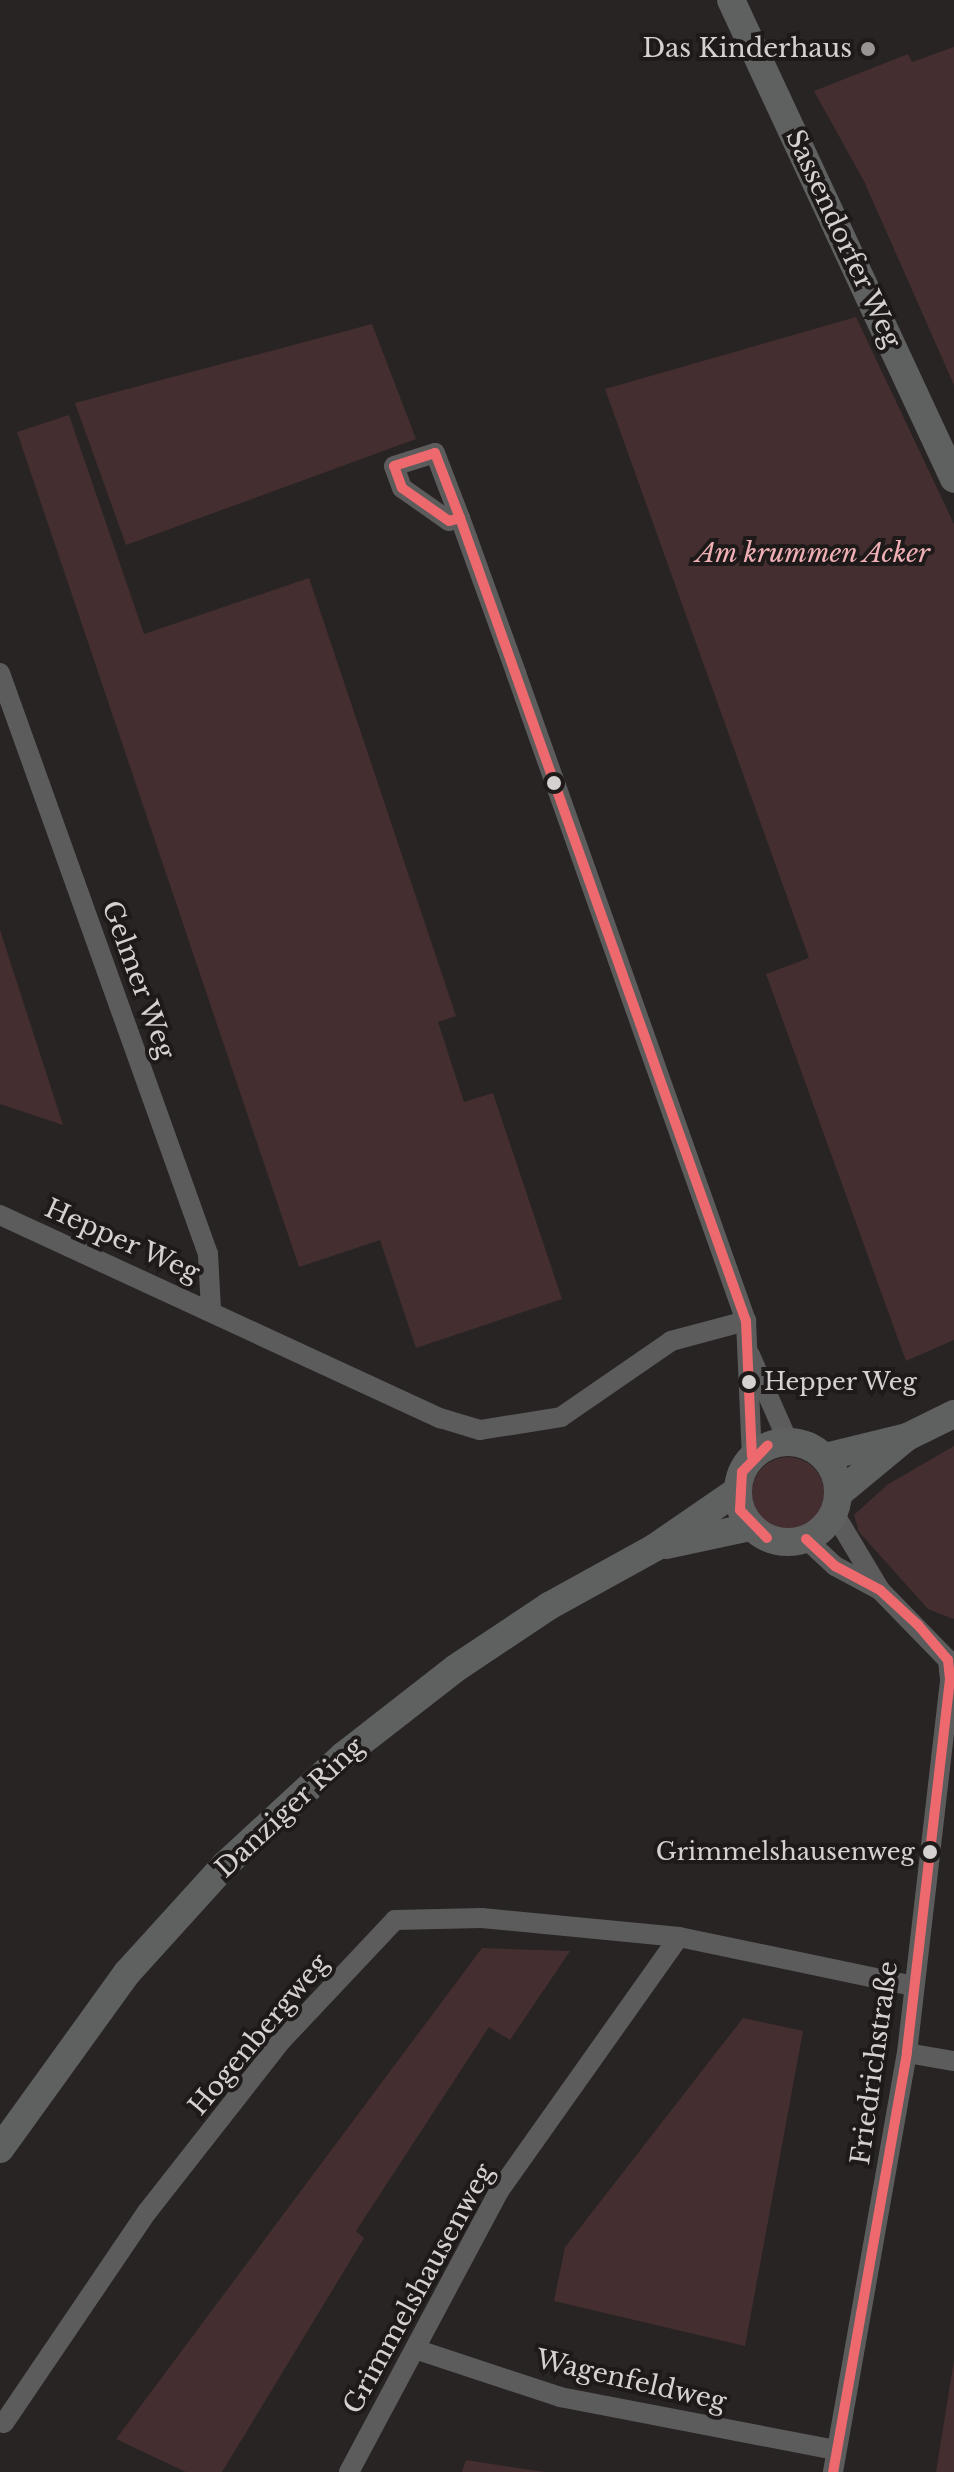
<!DOCTYPE html>
<html>
<head>
<meta charset="utf-8">
<style>
  body { margin:0 }
  #map { position:relative; width:954px; height:2472px; overflow:hidden; background:#282424; font-family:"Libre Baskerville",serif }
  div>[style] { position:absolute }
  .green>* { inset:0; background:#452e2f }
  .round { border-radius:50% }
  .street>* { height:20px; margin:-10px; padding:0 10px; transform-origin:10px; border-radius:10px; background:#5d5c5d }
  .secondary>* { height:28px; margin:-14px; padding:0 14px; transform-origin:14px; border-radius:14px; background:#5f6060 }
  .secondary>.ring { margin:-14px; padding:0; box-sizing:content-box; background:none; border:28px solid #5f6060; border-radius:50% }
  .bus-1>* { height:10px; margin:-5px; padding:0 5px; transform-origin:5px; border-radius:5px; background:#ee696d }
  .dots>* { width:22px; height:22px; translate:-50% -50%; box-sizing:border-box; border:4px solid #1f1a1a; border-radius:50% }
  span { translate:-50% -50%; white-space:nowrap; text-align:center; line-height:1.15; -webkit-text-stroke:8px #1f1a1a; paint-order:stroke }
  .bus-label { font-size:24px; color:#d5d1d1 }
  .left { translate:0 -50%; text-align:left }
  .right { translate:-100% -50%; text-align:right }
  .poi-label { font-size:26px; color:#d5d1d1 }
  .street-label { font-size:26px; color:#d5d1d1 }
  .park-label { font-size:26px; color:#efafb4; font-style:italic }
</style>
</head>
<body>
<div id="map">
  <div class="green">
    <div style="clip-path:polygon(954px 47px,954px 385px,864px 181px,814px 91px,908px 54px,912px 62px)"></div>
    <div style="clip-path:polygon(856px 317px,954px 524px,954px 1340px,906px 1361px,766px 974px,809px 958px,605px 389px)"></div>
    <div style="clip-path:polygon(372px 324px,416px 439px,126px 545px,75px 403px)"></div>
    <div style="clip-path:polygon(69px 415px,144px 634px,309px 578px,456px 1016px,438px 1022px,464px 1102px,493px 1093px,562px 1299px,416px 1348px,380px 1240px,299px 1267px,17px 432px)"></div>
    <div style="clip-path:polygon(0 930px,63px 1125px,0 1104px)"></div>
    <div style="clip-path:polygon(954px 1446px,954px 1618px,953px 1619px,928px 1609px,859px 1532px,854px 1515px,887px 1485px)"></div>
    <div class="round" style="left:752px;top:1457px;width:72px;height:72px"></div>
    <div style="clip-path:polygon(482px 1948px,570px 1951px,510px 2040px,489px 2027px,356px 2231px,364px 2238px,222px 2472px,186px 2472px,116px 2439px)"></div>
    <div style="clip-path:polygon(743px 2018px,803px 2031px,745px 2346px,554px 2301px,565px 2247px)"></div>
    <div style="clip-path:polygon(954px 2360px,954px 2472px,936px 2472px)"></div>
    <div style="clip-path:polygon(466px 2460px,545px 2472px,462px 2472px)"></div>
  </div>
  <div class="street">
    <div style="left:460px;top:518px;width:11px;rotate:165deg"></div>
    <div style="left:449px;top:521px;width:57px;rotate:-144.9deg"></div>
    <div style="left:402px;top:488px;width:23px;rotate:-110deg"></div>
    <div style="left:394px;top:466px;width:43px;rotate:-17.6deg"></div>
    <div style="left:435px;top:453px;width:70px;rotate:69deg"></div>
    <div style="left:460px;top:518px;width:165px;rotate:70.1deg"></div>
    <div style="left:516px;top:673px;width:688px;rotate:70.46deg"></div>
    <div style="left:746px;top:1321px;width:135px;rotate:87.5deg"></div>
    <div style="left:0;top:673px;width:617px;rotate:70.3deg"></div>
    <div style="left:208px;top:1254px;width:55px;rotate:86.9deg"></div>
    <div style="left:0;top:1215px;width:485px;rotate:24.8deg"></div>
    <div style="left:440px;top:1418px;width:42px;rotate:16.7deg"></div>
    <div style="left:480px;top:1430px;width:82px;rotate:-9.1deg"></div>
    <div style="left:561px;top:1417px;width:134px;rotate:-34.6deg"></div>
    <div style="left:671px;top:1341px;width:78px;rotate:-14.9deg"></div>
    <div style="left:750px;top:1355px;width:94px;rotate:66.2deg"></div>
    <div style="left:806px;top:1539px;width:40px;rotate:43deg"></div>
    <div style="left:835px;top:1566px;width:49px;rotate:28.1deg"></div>
    <div style="left:907px;top:2053px;width:48px;rotate:9.7deg"></div>
    <div style="left:418px;top:2350px;width:150px;rotate:18.3deg"></div>
    <div style="left:560px;top:2397px;width:281px;rotate:10.9deg"></div>
    <div style="left:4px;top:2423px;width:255px;rotate:-55.9deg"></div>
    <div style="left:147px;top:2212px;width:219px;rotate:-51.9deg"></div>
    <div style="left:282px;top:2040px;width:165px;rotate:-46.7deg"></div>
    <div style="left:395px;top:1920px;width:87px;rotate:-1.3deg"></div>
    <div style="left:482px;top:1918px;width:198px;rotate:5.5deg"></div>
    <div style="left:349px;top:2472px;width:319px;rotate:-61.9deg"></div>
    <div style="left:499px;top:2191px;width:311px;rotate:-54.7deg"></div>
    <div style="left:679px;top:1937px;width:239px;rotate:11.8deg"></div>
    <div style="left:833px;top:2472px;width:425px;rotate:-80deg"></div>
    <div style="left:907px;top:2053px;width:376px;rotate:-83.4deg"></div>
    <div style="left:950px;top:1679px;width:19px;rotate:-96deg"></div>
    <div style="left:948px;top:1660px;width:98px;rotate:-134.2deg"></div>
    <div style="left:880px;top:1590px;width:90px;rotate:-120.9deg"></div>
  </div>
  <div class="secondary">
    <div style="left:731px;top:0;width:528px;rotate:65.04deg"></div>
    <div class="ring" style="left:738px;top:1442px;width:72px;height:72px"></div>
    <div style="left:825px;top:1457px;width:84px;rotate:-13.7deg"></div>
    <div style="left:907px;top:1437px;width:52px;rotate:-26.1deg"></div>
    <div style="left:838px;top:1494px;width:89px;rotate:-39.6deg"></div>
    <div style="left:666px;top:1545px;width:87px;rotate:-12deg"></div>
    <div style="left:0;top:2149px;width:217px;rotate:-54.2deg"></div>
    <div style="left:127px;top:1973px;width:146px;rotate:-47.8deg"></div>
    <div style="left:225px;top:1865px;width:161px;rotate:-42.7deg"></div>
    <div style="left:343px;top:1756px;width:143px;rotate:-37.9deg"></div>
    <div style="left:456px;top:1668px;width:112px;rotate:-33.7deg"></div>
    <div style="left:549px;top:1606px;width:120px;rotate:-28.9deg"></div>
    <div style="left:654px;top:1548px;width:101px;rotate:-34.5deg"></div>
  </div>
  <div class="bus-1">
    <div style="left:435px;top:453px;width:70px;rotate:69deg"></div>
    <div style="left:460px;top:518px;width:11px;rotate:165deg"></div>
    <div style="left:449px;top:521px;width:57px;rotate:-144.9deg"></div>
    <div style="left:402px;top:488px;width:23px;rotate:-110deg"></div>
    <div style="left:394px;top:466px;width:43px;rotate:-17.6deg"></div>
    <div style="left:460px;top:518px;width:852px;rotate:70.4deg"></div>
    <div style="left:746px;top:1321px;width:135px;rotate:87.5deg"></div>
    <div style="left:767px;top:1538px;width:39px;rotate:-134deg"></div>
    <div style="left:740px;top:1510px;width:38px;rotate:-87deg"></div>
    <div style="left:742px;top:1472px;width:37px;rotate:-46deg"></div>
    <div style="left:806px;top:1539px;width:40px;rotate:43deg"></div>
    <div style="left:835px;top:1566px;width:51px;rotate:28.1deg"></div>
    <div style="left:880px;top:1590px;width:52px;rotate:42.6deg"></div>
    <div style="left:918px;top:1625px;width:46px;rotate:49.4deg"></div>
    <div style="left:948px;top:1660px;width:19px;rotate:84deg"></div>
    <div style="left:950px;top:1679px;width:376px;rotate:96.6deg"></div>
    <div style="left:907px;top:2053px;width:425px;rotate:100deg"></div>
  </div>
  <div class="dots">
    <div style="left:868px;top:49px;background:#989494"></div>
    <div style="left:554px;top:783px;background:#d5d1d1"></div>
    <div style="left:749px;top:1382px;background:#d5d1d1"></div>
    <div style="left:930px;top:1852px;background:#d5d1d1"></div>
  </div>
  <div class="bus-label">
    <span class="left" style="left:764px;top:1382px">Hepper Weg</span>
    <span class="right" style="left:915px;top:1852px">Grimmelshausenweg</span>
  </div>
  <div class="poi-label">
    <span class="right" style="left:852px;top:49px">Das Kinderhaus</span>
  </div>
  <div class="street-label">
    <span style="left:843px;top:239px;rotate:65deg">Sassendorfer Weg</span>
    <span style="left:138px;top:980px;rotate:70deg">Gelmer Weg</span>
    <span style="left:122px;top:1241px;rotate:24deg">Hepper Weg</span>
    <span style="left:290px;top:1808px;rotate:-43deg">Danziger Ring</span>
    <span style="left:259px;top:2035px;rotate:-50deg">Hogenbergweg</span>
    <span style="left:875px;top:2063px;rotate:-82deg">Friedrichstraße</span>
    <span style="left:419px;top:2289px;rotate:-61deg">Grimmelshausenweg</span>
    <span style="left:631px;top:2381px;rotate:13deg">Wagenfeldweg</span>
  </div>
  <div class="park-label">
    <span style="left:813px;top:554px">Am krummen Acker</span>
  </div>
</div>
</body>
</html>
